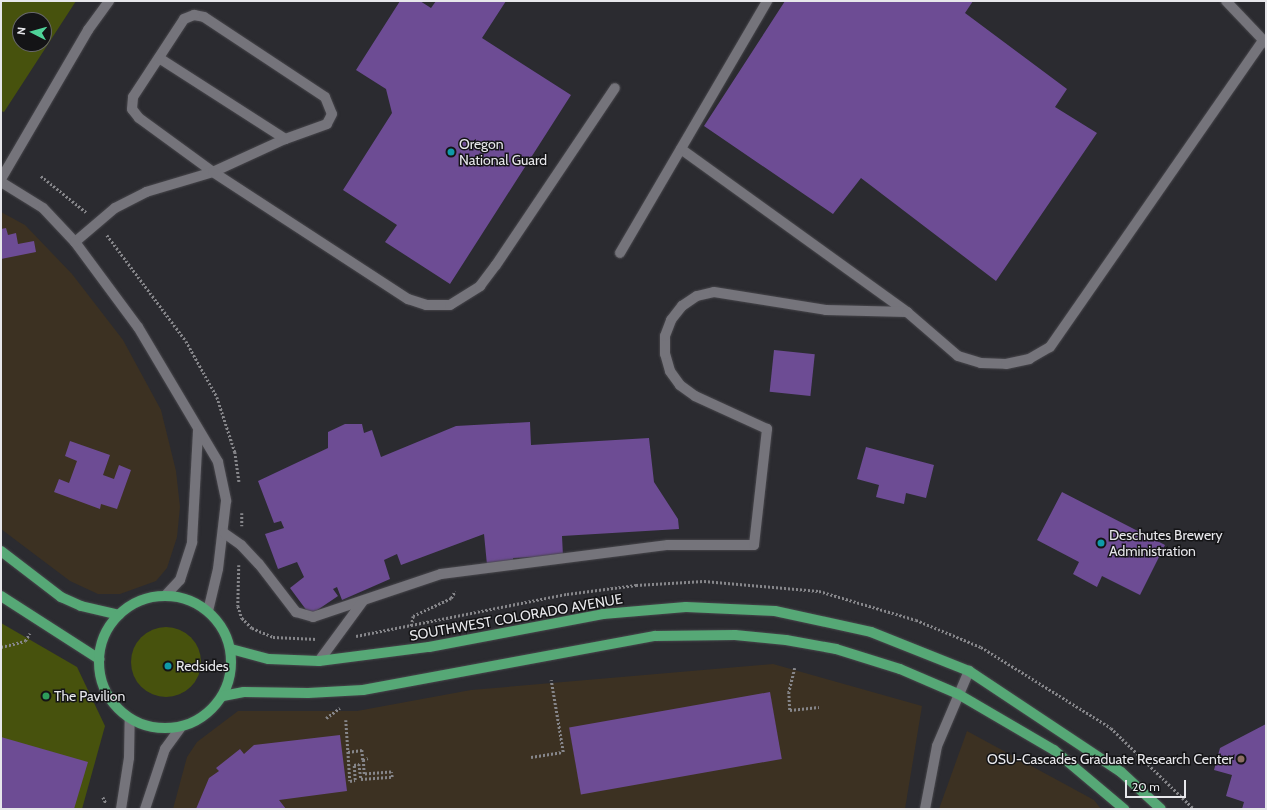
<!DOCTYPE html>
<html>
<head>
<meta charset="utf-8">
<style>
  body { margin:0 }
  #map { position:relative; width:1267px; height:810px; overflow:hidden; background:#2b2b30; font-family:Cabin,sans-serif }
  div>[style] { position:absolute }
  .commercial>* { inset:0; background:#3c3122 }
  .green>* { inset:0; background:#47520d }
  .round { border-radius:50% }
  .building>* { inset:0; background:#6d4c94; transform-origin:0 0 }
  .path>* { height:2.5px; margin-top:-1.25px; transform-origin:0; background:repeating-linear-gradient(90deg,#86868a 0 2px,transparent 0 4px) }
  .roads { filter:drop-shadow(0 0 1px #47464b) drop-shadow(0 0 1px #47464b) }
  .minor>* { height:10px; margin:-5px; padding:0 5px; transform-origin:5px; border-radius:5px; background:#75747b }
  .major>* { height:10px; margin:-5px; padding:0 5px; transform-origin:5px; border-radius:5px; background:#56a876 }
  .major>.ring { margin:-5px; padding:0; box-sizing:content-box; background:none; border:10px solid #56a876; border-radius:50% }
  .dots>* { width:11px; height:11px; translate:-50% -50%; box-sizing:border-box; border:2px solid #141416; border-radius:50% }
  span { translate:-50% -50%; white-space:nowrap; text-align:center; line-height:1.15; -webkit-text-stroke:3px #141416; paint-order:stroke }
  .poi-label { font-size:14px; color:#e7e7eb }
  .left { translate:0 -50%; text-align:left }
  .right { translate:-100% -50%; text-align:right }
  .street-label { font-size:14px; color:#e7e7eb }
  .frame { position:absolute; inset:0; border:2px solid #e7e7eb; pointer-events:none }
  .north { position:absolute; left:12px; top:12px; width:40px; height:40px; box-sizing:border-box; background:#141416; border:1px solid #68686b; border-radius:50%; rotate:276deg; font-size:11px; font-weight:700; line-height:16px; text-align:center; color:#e7e7eb }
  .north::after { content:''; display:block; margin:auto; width:14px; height:18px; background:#4fd399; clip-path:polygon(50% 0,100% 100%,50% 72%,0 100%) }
  .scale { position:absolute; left:1125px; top:780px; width:61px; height:18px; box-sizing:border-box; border:2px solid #e7e7eb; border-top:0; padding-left:5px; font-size:12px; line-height:14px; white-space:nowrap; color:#e7e7eb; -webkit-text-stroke:3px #141416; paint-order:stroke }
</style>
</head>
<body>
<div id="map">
  <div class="commercial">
    <div style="clip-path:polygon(1px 212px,25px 225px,72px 274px,123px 340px,161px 410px,176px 471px,180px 507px,177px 537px,167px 568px,156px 581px,120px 594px,98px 594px,70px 581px,1px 529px)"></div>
    <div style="clip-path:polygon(773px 664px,922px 706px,905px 809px,173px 809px,187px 757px,197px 742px,238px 711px,357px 711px,471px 690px)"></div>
    <div style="clip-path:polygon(967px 731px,1094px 800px,1101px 809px,939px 809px)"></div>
  </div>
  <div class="green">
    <div style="clip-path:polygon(evenodd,1px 1px,76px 1px,4px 112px,1px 111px,1px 1px,20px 20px,44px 20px,44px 44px,20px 44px,20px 20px)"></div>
    <div style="clip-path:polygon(1px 623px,77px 667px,105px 726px,82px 809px,1px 809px)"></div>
    <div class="round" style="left:131px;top:627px;width:70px;height:70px"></div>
  </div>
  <div class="building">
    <div style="clip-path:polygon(400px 1px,420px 1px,431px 8px,436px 1px,506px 1px,482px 38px,571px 95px,450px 284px,385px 242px,397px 225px,343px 190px,392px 113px,386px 89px,356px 70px)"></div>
    <div style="clip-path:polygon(785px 1px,973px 1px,965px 13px,1067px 89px,1055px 107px,1097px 133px,996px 281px,861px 178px,833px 214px,704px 126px)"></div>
    <div style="clip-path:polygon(6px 228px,8px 235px,16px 233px,18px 244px,34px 241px,36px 252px,1px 259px,1px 229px)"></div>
    <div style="left:774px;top:350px;width:41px;height:42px;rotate:6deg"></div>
    <div style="clip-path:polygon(530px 422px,531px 445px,649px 438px,654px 482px,678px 519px,679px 529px,562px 536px,563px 556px,513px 558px,514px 563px,487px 565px,484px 534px,401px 565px,397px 554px,384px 560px,390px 579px,342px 600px,337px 587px,333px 589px,338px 596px,310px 615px,290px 588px,304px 577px,297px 562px,278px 569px,265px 534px,284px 528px,281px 521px,274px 523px,258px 481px,328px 448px,328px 432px,345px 424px,362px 424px,364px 433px,372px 430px,381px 457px,456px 426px)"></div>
    <div style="clip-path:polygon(70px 441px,110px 455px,103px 475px,114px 479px,119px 465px,131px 470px,117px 509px,101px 504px,100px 509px,54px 492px,59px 479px,69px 483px,77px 461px,65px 456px)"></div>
    <div style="clip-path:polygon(866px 447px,934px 465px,926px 498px,906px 493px,904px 504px,876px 497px,879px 485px,857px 479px)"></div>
    <div style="clip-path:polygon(1062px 492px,1165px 545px,1140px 595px,1102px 576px,1097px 587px,1073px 574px,1079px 562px,1037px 540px)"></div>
    <div style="left:770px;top:692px;width:68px;height:204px;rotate:80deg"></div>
    <div style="clip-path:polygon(1266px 724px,1266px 809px,1242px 809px,1244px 802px,1226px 796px,1232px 775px,1214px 770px,1220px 748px)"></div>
    <div style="clip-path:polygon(340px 735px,347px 791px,279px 800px,286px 809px,196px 809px,209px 778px,219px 771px,216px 768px,240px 749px,244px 754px,254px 745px)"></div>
    <div style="clip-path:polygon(1px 737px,88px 762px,74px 809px,1px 809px)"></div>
  </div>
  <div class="path">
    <div style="left:41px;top:176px;width:58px;rotate:38.7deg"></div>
    <div style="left:107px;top:235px;width:132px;rotate:53.3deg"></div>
    <div style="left:186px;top:341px;width:64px;rotate:61deg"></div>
    <div style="left:217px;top:397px;width:58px;rotate:71.9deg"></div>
    <div style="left:235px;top:452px;width:30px;rotate:82deg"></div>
    <div style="left:242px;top:513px;width:13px;rotate:90deg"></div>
    <div style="left:239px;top:565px;width:41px;rotate:91.4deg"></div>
    <div style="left:238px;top:606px;width:13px;rotate:72deg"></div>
    <div style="left:242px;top:618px;width:14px;rotate:45deg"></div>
    <div style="left:252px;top:628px;width:23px;rotate:23deg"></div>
    <div style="left:273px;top:637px;width:44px;rotate:2.6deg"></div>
    <div style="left:411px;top:626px;width:10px;rotate:-79deg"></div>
    <div style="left:413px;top:616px;width:42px;rotate:-25.3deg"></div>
    <div style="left:451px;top:598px;width:8px;rotate:-60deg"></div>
    <div style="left:356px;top:636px;width:215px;rotate:-11.3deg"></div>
    <div style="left:567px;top:594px;width:70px;rotate:-7.4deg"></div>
    <div style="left:636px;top:585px;width:68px;rotate:-3.4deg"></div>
    <div style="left:704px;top:581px;width:115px;rotate:5deg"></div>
    <div style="left:819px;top:591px;width:101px;rotate:16.6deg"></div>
    <div style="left:916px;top:620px;width:70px;rotate:22.6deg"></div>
    <div style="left:981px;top:647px;width:153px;rotate:31.9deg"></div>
    <div style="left:1111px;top:728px;width:116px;rotate:44.3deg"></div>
    <div style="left:1px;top:647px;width:25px;rotate:-14deg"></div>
    <div style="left:25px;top:641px;width:9px;rotate:-58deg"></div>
    <div style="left:795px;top:668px;width:25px;rotate:104deg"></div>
    <div style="left:789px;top:692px;width:18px;rotate:87deg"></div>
    <div style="left:790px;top:710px;width:29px;rotate:-6deg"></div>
    <div style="left:326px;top:718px;width:17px;rotate:-36deg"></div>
    <div style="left:346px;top:720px;width:61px;rotate:86.2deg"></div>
    <div style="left:350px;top:781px;width:5px;rotate:-11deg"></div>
    <div style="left:355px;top:780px;width:15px;rotate:-94deg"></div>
    <div style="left:354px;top:765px;width:5px;rotate:-11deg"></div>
    <div style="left:359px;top:764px;width:15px;rotate:82deg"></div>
    <div style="left:361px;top:779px;width:31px;rotate:-4deg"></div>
    <div style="left:392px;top:777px;width:5px;rotate:-101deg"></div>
    <div style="left:391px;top:772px;width:27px;rotate:176deg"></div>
    <div style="left:364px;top:774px;width:14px;rotate:-94deg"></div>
    <div style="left:363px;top:760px;width:5px;rotate:-22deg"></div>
    <div style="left:348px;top:752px;width:14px;rotate:-8deg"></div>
    <div style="left:362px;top:750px;width:10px;rotate:84deg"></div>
    <div style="left:531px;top:757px;width:32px;rotate:-9deg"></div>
    <div style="left:563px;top:752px;width:73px;rotate:-99.5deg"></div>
    <div style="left:103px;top:797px;width:7px;rotate:63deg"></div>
  </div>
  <div class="roads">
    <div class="minor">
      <div style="left:1226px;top:1px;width:58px;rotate:46.4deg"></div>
      <div style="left:194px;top:15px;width:10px;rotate:11deg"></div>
      <div style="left:204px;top:17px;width:145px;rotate:33.5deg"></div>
      <div style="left:325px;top:97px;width:18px;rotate:68deg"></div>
      <div style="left:332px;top:114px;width:11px;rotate:117deg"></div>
      <div style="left:327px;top:124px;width:45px;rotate:160.3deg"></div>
      <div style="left:285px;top:139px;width:79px;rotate:155.4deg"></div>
      <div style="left:213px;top:172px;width:92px;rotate:-143.9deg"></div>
      <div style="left:139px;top:118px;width:11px;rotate:-128deg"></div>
      <div style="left:132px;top:109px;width:12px;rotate:-85deg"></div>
      <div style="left:133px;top:97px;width:93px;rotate:-56.8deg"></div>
      <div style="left:184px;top:19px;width:11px;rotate:-22deg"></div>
      <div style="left:159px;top:58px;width:150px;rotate:32.7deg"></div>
      <div style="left:681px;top:149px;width:279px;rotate:35.8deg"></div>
      <div style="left:1px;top:179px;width:173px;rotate:-59.7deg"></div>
      <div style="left:88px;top:30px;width:36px;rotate:-54deg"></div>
      <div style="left:1px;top:182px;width:49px;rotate:31.8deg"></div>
      <div style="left:43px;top:208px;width:47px;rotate:46.7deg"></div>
      <div style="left:75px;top:242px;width:106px;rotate:53.5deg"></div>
      <div style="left:138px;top:327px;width:157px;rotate:59.3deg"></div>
      <div style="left:218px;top:462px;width:40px;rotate:78deg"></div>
      <div style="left:226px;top:501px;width:68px;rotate:96.7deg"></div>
      <div style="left:218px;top:569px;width:43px;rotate:103.4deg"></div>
      <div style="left:75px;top:242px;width:52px;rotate:-40.4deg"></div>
      <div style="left:115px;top:208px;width:35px;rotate:-27deg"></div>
      <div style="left:146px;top:192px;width:70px;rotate:-16.6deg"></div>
      <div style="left:213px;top:172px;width:233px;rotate:33.1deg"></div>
      <div style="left:408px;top:299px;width:19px;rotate:18deg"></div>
      <div style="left:426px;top:305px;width:24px"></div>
      <div style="left:450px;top:305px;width:36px;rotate:-32deg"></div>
      <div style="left:480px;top:286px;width:26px;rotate:-53deg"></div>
      <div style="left:496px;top:265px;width:213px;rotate:-56.1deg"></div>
      <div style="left:620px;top:253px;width:292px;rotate:-59.7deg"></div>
      <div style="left:224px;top:533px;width:21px;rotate:35deg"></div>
      <div style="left:241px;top:545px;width:26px;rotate:47deg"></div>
      <div style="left:259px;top:564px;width:61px;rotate:52.4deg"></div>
      <div style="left:296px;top:612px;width:18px;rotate:16deg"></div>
      <div style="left:313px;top:617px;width:135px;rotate:-18.6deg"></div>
      <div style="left:441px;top:574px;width:229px;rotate:-7.3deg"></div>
      <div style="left:668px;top:545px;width:86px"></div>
      <div style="left:754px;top:545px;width:117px;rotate:-83.6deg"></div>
      <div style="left:767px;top:429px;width:79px;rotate:-155.4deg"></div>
      <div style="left:695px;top:396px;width:19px;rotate:-144deg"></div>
      <div style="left:680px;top:385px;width:17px;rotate:-126deg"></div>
      <div style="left:670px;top:371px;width:18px;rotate:-106deg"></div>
      <div style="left:665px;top:354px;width:18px;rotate:-90deg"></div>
      <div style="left:665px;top:336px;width:17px;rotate:-69deg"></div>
      <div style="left:671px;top:320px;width:18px;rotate:-52deg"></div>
      <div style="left:682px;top:306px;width:18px;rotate:-34deg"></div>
      <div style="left:697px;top:296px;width:17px;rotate:-13deg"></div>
      <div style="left:714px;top:292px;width:113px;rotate:9.1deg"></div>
      <div style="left:826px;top:310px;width:81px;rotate:1.4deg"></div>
      <div style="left:907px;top:312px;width:67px;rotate:40.8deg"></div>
      <div style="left:958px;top:356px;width:24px;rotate:17deg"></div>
      <div style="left:981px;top:363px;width:25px;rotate:2deg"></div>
      <div style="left:1006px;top:364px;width:24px;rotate:-12deg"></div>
      <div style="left:1029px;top:359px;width:24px;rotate:-30deg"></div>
      <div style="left:1050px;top:347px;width:373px;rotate:-55.2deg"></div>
      <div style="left:165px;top:596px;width:22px;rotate:-47deg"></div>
      <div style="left:180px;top:580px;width:40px;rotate:-72deg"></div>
      <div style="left:192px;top:542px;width:111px;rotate:-86.9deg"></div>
      <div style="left:319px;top:661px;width:74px;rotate:-53.7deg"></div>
      <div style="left:121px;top:809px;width:52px;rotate:-81.1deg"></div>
      <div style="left:129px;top:758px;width:39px;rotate:-89deg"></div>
      <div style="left:145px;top:809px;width:63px;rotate:-71.6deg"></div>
      <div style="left:165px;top:749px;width:26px;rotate:-54deg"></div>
      <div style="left:925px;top:809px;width:64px;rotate:-79.2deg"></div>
      <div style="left:937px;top:746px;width:82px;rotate:-66.9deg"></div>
    </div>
    <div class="major">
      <div style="left:1px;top:551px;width:76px;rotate:37.5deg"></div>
      <div style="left:61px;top:597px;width:22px;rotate:24deg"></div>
      <div style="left:81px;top:606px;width:39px;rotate:13deg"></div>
      <div style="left:1px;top:596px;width:117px;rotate:32.7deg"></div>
      <div class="ring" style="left:99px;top:596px;width:122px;height:122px"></div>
      <div style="left:231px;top:649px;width:39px;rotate:15deg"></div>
      <div style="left:269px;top:659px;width:50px;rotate:2.3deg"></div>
      <div style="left:319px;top:661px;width:111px;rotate:-7.3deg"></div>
      <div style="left:429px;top:647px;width:177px;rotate:-10.7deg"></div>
      <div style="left:603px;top:614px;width:83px;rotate:-4.8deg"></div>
      <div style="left:686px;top:607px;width:89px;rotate:2.6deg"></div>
      <div style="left:775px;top:611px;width:98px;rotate:12.3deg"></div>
      <div style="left:871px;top:632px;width:105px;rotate:21.7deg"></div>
      <div style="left:969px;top:671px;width:182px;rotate:33.6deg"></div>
      <div style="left:1121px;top:772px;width:54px;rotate:42.8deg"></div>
      <div style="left:223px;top:696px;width:21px;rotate:-11deg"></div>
      <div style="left:244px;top:692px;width:64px;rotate:0.9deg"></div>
      <div style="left:308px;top:693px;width:55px;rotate:-3.1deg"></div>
      <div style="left:363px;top:690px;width:297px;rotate:-10.5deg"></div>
      <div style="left:655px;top:636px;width:80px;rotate:-0.7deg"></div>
      <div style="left:735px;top:635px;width:51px;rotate:5.6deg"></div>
      <div style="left:786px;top:640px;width:51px;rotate:10.2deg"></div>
      <div style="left:836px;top:649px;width:67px;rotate:17.4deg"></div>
      <div style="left:900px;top:669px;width:63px;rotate:23.3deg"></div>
      <div style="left:958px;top:694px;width:111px;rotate:30.3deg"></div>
      <div style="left:1054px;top:750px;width:92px;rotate:40.1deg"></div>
    </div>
  </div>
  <div class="dots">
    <div style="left:451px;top:152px;background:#0f9aa8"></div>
    <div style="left:1101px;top:543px;background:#0f9aa8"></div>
    <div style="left:168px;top:666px;background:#0f9aa8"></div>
    <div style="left:46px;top:696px;background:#2e9e5b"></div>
    <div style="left:1241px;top:759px;background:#8d6e63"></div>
  </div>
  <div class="poi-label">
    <span class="left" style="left:459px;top:152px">Oregon<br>National Guard</span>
    <span class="left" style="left:1109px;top:543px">Deschutes Brewery<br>Administration</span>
    <span class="left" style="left:176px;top:666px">Redsides</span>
    <span class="left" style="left:54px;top:696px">The Pavilion</span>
    <span class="right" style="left:1233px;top:759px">OSU-Cascades Graduate Research Center</span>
  </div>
  <div class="street-label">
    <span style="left:516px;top:617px;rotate:-10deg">SOUTHWEST COLORADO AVENUE</span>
  </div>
  <div class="frame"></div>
  <div class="north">N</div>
  <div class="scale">20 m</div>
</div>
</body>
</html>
